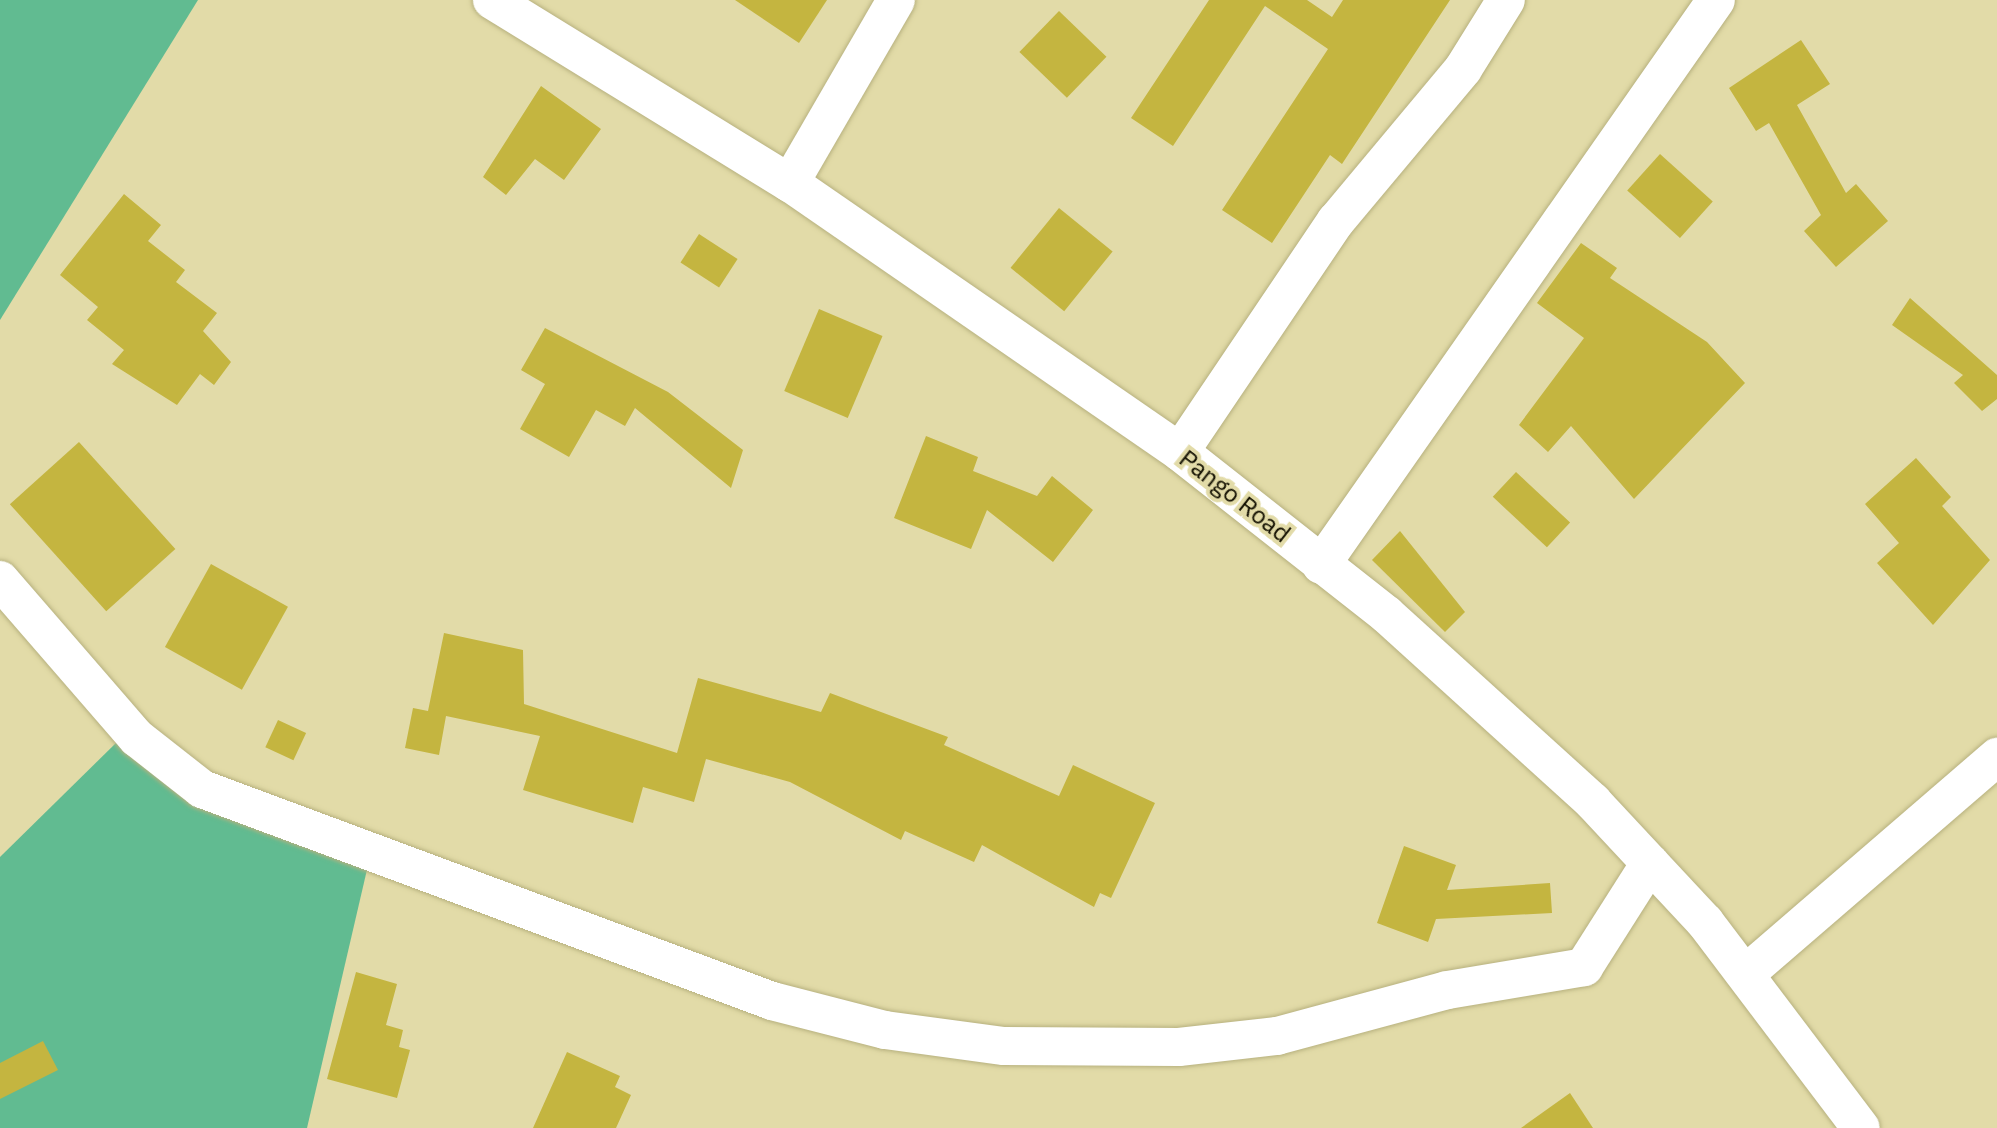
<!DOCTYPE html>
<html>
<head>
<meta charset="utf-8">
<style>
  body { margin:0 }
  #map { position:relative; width:1997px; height:1128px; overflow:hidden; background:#e2dba8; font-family:"IBM Plex Sans",sans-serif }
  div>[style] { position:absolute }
  .green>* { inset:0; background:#61bb91 }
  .building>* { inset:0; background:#c4b540; transform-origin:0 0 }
  .roads { filter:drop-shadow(0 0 2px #b7b17f) drop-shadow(0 0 2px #b7b17f) }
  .minor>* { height:38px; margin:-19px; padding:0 19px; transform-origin:19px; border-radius:19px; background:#fff }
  span { translate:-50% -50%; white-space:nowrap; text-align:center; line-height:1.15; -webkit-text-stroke:8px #e2dba8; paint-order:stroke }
  .street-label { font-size:25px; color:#131001 }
</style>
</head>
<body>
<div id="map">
  <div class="green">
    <div style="clip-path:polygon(0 0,198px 0,0 320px)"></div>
    <div style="clip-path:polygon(117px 742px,369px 861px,307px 1128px,0 1128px,0 857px)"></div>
  </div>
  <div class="building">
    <div style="clip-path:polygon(735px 0,827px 0,799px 43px)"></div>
    <div style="clip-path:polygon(1209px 0,1307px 0,1332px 17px,1343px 0,1450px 0,1342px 164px,1330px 155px,1272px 243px,1222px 210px,1328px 49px,1265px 6px,1173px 146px,1131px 118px)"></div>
    <div style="left:1059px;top:11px;width:66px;height:57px;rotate:44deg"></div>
    <div style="clip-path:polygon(1801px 40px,1830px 84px,1797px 105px,1846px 193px,1856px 184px,1888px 221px,1836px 267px,1804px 231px,1821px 215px,1769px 123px,1756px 131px,1729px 88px)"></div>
    <div style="clip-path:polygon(541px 86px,601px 129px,564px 180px,535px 159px,506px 195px,483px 177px)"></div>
    <div style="left:1660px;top:154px;width:71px;height:49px;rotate:42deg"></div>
    <div style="clip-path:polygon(124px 194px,161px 225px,148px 241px,185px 270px,176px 282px,217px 313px,203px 331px,231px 362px,214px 385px,200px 374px,177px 405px,112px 364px,124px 350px,87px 320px,98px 307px,60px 275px)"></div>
    <div style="left:1059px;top:208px;width:69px;height:77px;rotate:39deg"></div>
    <div style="left:699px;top:234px;width:46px;height:34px;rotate:33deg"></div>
    <div style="clip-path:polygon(1581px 243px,1617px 268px,1610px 278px,1707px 342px,1745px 383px,1634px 499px,1571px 426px,1548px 452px,1519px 425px,1584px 338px,1537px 303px)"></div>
    <div style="clip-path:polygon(1910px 298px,1997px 375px,1997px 399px,1982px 411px,1954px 383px,1963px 375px,1892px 325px)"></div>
    <div style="left:819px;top:309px;width:69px;height:89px;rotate:23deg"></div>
    <div style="clip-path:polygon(545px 328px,668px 392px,743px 450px,731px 488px,635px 408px,625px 426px,596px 410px,569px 457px,520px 429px,545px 384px,521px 370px)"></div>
    <div style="clip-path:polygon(926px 436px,978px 457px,973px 471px,1037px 496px,1052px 476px,1093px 510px,1053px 562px,987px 510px,971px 549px,894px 518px)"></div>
    <div style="left:79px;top:442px;width:144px;height:93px;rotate:48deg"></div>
    <div style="clip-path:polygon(1916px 458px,1951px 497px,1942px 506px,1990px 560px,1933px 625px,1877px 563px,1899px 543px,1865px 504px)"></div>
    <div style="left:1516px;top:472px;width:74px;height:34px;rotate:43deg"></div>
    <div style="clip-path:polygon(1400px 531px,1465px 612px,1445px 632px,1372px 560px)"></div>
    <div style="left:211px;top:564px;width:88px;height:95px;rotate:29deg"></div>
    <div style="clip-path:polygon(444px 633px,523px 650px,524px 704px,677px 753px,698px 678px,821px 712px,830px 693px,948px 737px,944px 745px,1059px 796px,1073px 765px,1155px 803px,1111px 898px,1100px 893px,1094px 907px,982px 845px,974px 862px,905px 831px,901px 840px,790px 782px,706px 759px,694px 802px,643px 787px,633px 823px,523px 790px,540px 736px,446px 716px,439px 755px,405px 748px,413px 708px,428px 711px)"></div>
    <div style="left:278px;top:720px;width:31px;height:30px;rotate:25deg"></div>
    <div style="clip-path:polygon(1404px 846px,1456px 865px,1447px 890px,1550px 883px,1552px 913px,1436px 919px,1428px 942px,1377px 923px)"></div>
    <div style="clip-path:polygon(356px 972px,397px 984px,386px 1025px,403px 1030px,399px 1047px,410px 1050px,397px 1098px,327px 1079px)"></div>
    <div style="clip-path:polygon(43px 1041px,58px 1070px,0 1099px,0 1063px)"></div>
    <div style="clip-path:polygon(567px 1052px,620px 1076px,615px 1087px,631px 1095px,616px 1128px,533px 1128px)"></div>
    <div style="clip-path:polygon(1570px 1093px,1593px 1128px,1521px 1128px)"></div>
  </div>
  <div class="roads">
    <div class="minor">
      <div style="left:492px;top:0;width:350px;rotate:31.6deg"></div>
      <div style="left:790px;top:183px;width:474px;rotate:34.6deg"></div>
      <div style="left:1180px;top:452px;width:263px;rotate:38.2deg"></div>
      <div style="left:1387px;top:615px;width:278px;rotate:42.2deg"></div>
      <div style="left:1593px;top:802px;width:164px;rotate:47deg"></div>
      <div style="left:1705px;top:922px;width:258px;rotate:52.9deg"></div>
      <div style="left:790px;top:183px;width:211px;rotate:-59.9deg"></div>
      <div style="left:1180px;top:452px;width:279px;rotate:-56deg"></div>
      <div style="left:1336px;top:221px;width:198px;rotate:-50.1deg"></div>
      <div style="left:1463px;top:69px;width:81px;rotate:-58.1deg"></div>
      <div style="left:1321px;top:565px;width:689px;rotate:-55.04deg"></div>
      <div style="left:0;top:580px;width:209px;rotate:49.1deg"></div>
      <div style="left:137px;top:738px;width:83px;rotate:38.1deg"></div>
      <div style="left:202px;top:789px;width:608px;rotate:20.4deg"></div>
      <div style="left:772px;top:1001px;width:117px;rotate:14.4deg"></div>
      <div style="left:885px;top:1030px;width:120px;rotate:7.7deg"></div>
      <div style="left:1004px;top:1046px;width:175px;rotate:0.3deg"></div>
      <div style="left:1179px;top:1047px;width:99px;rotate:-6.4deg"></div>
      <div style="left:1277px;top:1036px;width:176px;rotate:-15.1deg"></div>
      <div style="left:1447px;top:990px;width:139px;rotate:-9.5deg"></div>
      <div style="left:1584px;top:967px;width:123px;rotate:-57.6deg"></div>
      <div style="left:1749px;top:971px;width:328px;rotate:-40.8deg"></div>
    </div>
  </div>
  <div class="street-label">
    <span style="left:1235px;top:496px;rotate:38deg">Pango Road</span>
  </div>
</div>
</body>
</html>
